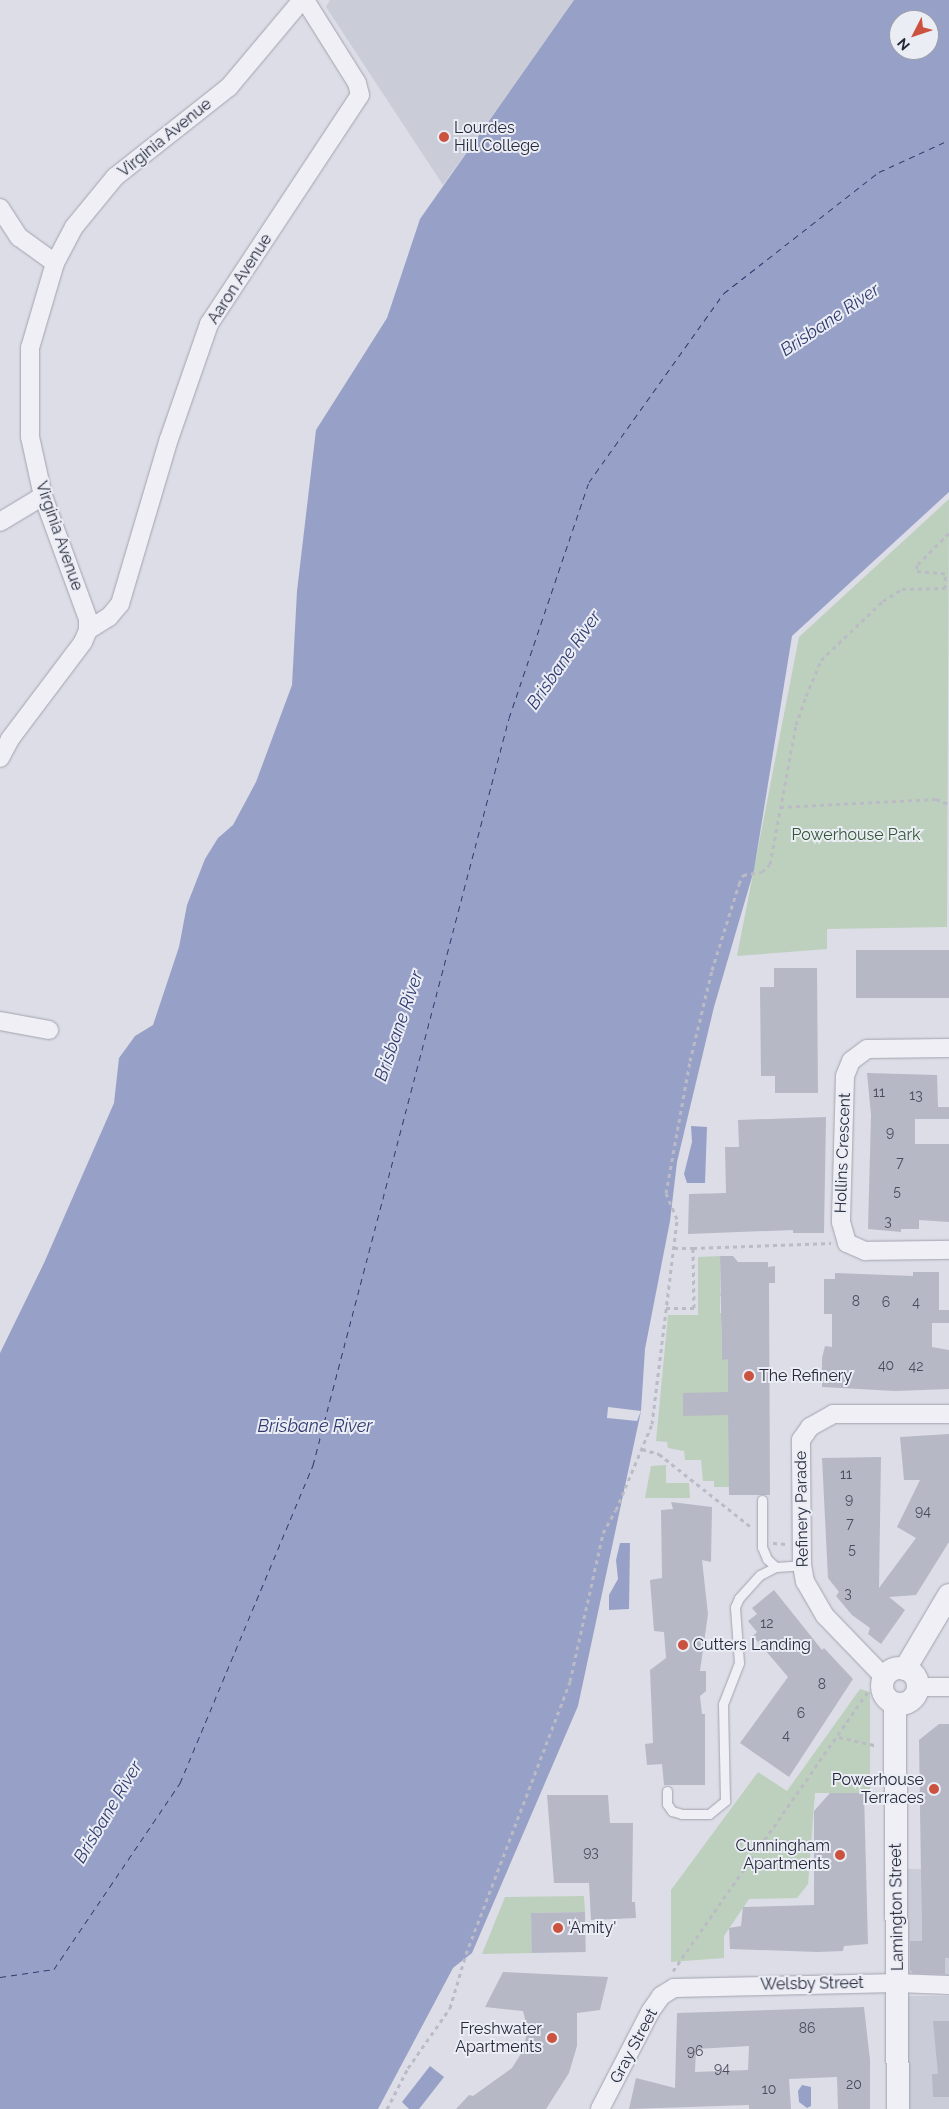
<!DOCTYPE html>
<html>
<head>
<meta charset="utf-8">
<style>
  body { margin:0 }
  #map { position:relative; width:949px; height:2109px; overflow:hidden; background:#dcdde6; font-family:Raleway,sans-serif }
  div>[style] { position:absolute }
  .built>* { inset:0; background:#caccd8; transform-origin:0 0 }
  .green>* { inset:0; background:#bdd0be }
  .water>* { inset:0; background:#97a1c7 }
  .pier>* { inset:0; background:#dcdde6 }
  .ferry>* { height:1px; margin-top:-0.5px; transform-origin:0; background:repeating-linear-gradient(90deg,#313b70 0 6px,transparent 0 11px) }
  .building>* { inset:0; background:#b7b8c6; transform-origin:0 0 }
  .path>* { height:3px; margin-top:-1.5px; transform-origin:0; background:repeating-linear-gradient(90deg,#bbbbc5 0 4px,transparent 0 8px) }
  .roads { filter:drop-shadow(0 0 1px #a2a3b0) drop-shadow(0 0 1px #a2a3b0) }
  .service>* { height:9px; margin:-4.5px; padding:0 4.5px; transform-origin:4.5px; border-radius:4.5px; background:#efeff5 }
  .minor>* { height:18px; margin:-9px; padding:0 9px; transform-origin:9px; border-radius:9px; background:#efeff5 }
  .tertiary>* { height:22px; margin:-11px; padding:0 11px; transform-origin:11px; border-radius:11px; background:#efeff5 }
  .tertiary>.ring { margin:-11px; padding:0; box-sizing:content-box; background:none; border:22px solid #efeff5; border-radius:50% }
  .dots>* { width:14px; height:14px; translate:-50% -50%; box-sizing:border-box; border:2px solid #ebedf4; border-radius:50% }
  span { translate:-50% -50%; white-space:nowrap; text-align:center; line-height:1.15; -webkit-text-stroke:4px #ebedf4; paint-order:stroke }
  .number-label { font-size:14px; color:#4a4c5e }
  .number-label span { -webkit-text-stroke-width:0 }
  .poi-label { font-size:16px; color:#26283c }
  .left { translate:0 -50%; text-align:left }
  .right { translate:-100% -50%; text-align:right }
  .street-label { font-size:16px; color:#26283c }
  .park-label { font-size:16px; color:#345837 }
  .water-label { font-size:18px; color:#313b70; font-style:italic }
  .north { position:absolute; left:889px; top:10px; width:50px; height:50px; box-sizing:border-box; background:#ebedf4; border:1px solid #9c9eaa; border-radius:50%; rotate:229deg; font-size:14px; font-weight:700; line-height:20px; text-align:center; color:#26283c }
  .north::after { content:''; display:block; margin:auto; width:18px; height:22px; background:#cc5240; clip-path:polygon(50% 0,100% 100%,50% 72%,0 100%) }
</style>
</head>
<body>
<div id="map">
  <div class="built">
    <div style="clip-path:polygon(330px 0,574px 0,443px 185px,326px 7px)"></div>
    <div style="clip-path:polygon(906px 1869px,921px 1869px,922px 1957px,949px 1958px,949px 1977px,912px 1977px,906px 1971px)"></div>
    <div style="left:908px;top:1996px;width:41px;height:113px"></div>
  </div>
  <div class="green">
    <div style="clip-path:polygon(949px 499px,947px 927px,827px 929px,827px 949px,737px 956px,799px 637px)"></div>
    <div style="clip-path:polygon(720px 1256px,720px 1293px,725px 1293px,720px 1296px,720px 1313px,726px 1313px,721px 1322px,722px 1359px,728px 1359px,729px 1487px,714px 1487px,714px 1481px,703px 1481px,701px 1460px,685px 1460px,684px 1451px,668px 1448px,667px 1442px,656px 1441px,668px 1315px,698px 1315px,698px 1257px)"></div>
    <div style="clip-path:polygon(666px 1465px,666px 1483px,689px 1483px,690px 1498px,645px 1498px,651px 1466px)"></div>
    <div style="clip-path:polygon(860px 1689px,870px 1692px,870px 1793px,815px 1793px,808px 1884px,797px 1898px,749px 1899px,724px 1936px,724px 1958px,671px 1962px,671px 1890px,758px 1772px,787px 1791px)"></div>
    <div style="clip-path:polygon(584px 1896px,585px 1912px,531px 1913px,532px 1953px,482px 1954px,505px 1897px)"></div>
  </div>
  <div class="water">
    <div style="clip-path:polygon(evenodd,574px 0,949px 0,949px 492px,792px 636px,754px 870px,714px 1007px,677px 1162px,670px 1221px,645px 1349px,641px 1411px,578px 1706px,472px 1953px,453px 1968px,378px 2109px,0 2109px,0 1353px,44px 1263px,114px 1103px,119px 1058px,135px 1036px,153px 1025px,179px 947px,187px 905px,205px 859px,218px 838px,233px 825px,256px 782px,292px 685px,297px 591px,316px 430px,387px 318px,420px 219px,574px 0,899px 20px,929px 20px,929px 50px,899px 50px,899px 20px)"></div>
    <div style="clip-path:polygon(691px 1126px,707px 1127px,705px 1183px,687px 1183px,684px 1174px,692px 1142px)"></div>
    <div style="clip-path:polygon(620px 1543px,630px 1543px,629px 1609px,609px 1610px,609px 1595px,618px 1579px,616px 1560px)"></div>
    <div style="clip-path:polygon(430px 2066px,444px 2077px,419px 2109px,409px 2109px,402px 2102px)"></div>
    <div style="clip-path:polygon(802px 2085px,811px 2087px,811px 2106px,807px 2108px,799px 2102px,798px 2091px)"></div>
  </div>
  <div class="pier">
    <div style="clip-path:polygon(608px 1407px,641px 1411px,637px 1421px,607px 1418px)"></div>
  </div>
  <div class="ferry">
    <div style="left:0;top:1977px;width:55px;rotate:-8.4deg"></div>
    <div style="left:54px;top:1969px;width:225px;rotate:-55.9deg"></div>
    <div style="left:180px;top:1783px;width:345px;rotate:-67.3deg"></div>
    <div style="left:313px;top:1465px;width:772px;rotate:-75.3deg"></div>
    <div style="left:509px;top:718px;width:249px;rotate:-71.3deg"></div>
    <div style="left:589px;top:482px;width:232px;rotate:-54.5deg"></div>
    <div style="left:724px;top:293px;width:197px;rotate:-38deg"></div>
    <div style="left:879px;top:172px;width:77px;rotate:-24.6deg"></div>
  </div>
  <div class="building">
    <div style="left:856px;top:950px;width:93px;height:48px"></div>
    <div style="clip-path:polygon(774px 968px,817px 968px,818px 1093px,775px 1093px,775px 1076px,761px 1076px,760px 987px,774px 987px)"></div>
    <div style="clip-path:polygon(867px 1073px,937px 1075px,938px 1107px,949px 1107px,949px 1119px,915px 1119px,915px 1144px,949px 1144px,949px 1222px,919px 1220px,919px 1229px,901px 1229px,901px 1232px,868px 1229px,871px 1115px)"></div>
    <div style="clip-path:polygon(826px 1117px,824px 1233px,793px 1233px,793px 1230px,688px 1234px,689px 1194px,726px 1193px,725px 1147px,739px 1147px,738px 1120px)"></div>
    <div style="clip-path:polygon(720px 1256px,733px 1256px,738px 1262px,768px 1262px,768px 1267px,775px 1266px,775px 1283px,769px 1283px,770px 1495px,729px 1495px,728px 1415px,683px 1416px,683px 1393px,728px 1392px,728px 1359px,722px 1360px)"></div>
    <div style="clip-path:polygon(913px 1272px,939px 1272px,939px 1310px,949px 1310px,949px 1323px,932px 1323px,932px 1347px,949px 1350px,949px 1389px,895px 1391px,822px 1387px,822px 1358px,825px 1346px,832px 1347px,832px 1314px,824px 1314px,824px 1279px,835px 1279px,835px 1273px,913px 1276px)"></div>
    <div style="clip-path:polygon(949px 1434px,949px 1542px,916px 1595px,889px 1597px,905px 1610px,881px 1644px,868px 1634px,870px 1628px,852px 1615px,836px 1596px,839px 1592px,828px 1578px,822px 1458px,881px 1457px,879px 1588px,916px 1538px,897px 1527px,920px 1480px,904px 1480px,900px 1437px)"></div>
    <div style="clip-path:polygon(671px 1502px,712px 1507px,711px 1562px,702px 1560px,708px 1614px,700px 1671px,706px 1671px,706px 1691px,700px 1696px,702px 1714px,705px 1714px,705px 1785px,664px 1785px,662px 1764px,647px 1765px,645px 1744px,653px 1743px,650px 1670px,666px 1658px,664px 1632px,654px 1631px,650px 1580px,662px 1578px,661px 1510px,673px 1509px)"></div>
    <div style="clip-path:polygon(774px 1590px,822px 1650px,824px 1648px,853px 1679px,789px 1777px,740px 1743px,788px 1677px,753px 1636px,757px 1632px,748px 1621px,757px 1614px,752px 1608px)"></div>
    <div style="clip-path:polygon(939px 1724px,949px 1724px,949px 1958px,945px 1958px,945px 1974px,913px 1973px,910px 1970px,910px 1941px,922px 1941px,919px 1740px)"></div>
    <div style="clip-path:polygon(830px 1793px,864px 1793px,868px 1944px,844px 1946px,843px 1951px,817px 1952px,730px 1949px,729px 1928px,741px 1926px,743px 1907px,814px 1905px,814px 1811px)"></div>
    <div style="clip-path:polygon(547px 1795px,608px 1795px,610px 1823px,633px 1823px,632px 1902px,635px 1902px,636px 1918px,591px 1920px,589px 1883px,554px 1883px)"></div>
    <div style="left:585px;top:1912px;width:40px;height:54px;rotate:89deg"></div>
    <div style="clip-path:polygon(503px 1972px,608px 1977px,600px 2010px,577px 2013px,577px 2046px,569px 2073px,546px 2109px,456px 2109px,469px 2095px,473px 2096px,512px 2068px,522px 2052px,528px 2030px,523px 2011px,485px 2007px)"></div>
    <div style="clip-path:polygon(evenodd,864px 2007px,870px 2060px,870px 2109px,838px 2109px,837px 2077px,789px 2079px,791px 2109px,749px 2109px,749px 2105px,629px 2109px,636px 2078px,675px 2088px,677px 2013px,864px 2007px,749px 2046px,748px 2070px,695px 2072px,696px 2049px,749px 2046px)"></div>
    <div style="clip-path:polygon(933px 2021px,949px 2021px,949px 2097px,933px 2097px,932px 2074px,938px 2074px)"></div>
  </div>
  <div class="path">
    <div style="left:949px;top:533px;width:45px;rotate:135deg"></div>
    <div style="left:917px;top:565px;width:6px;rotate:90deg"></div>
    <div style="left:917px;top:571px;width:32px;rotate:5deg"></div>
    <div style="left:780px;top:807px;width:156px;rotate:-2.9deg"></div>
    <div style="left:936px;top:799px;width:14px;rotate:21deg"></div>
    <div style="left:674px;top:1248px;width:19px"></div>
    <div style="left:666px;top:1308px;width:28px"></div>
    <div style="left:694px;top:1308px;width:60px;rotate:-91deg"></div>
    <div style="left:693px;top:1248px;width:138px;rotate:-2.1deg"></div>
    <div style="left:642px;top:1449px;width:18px;rotate:16deg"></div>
    <div style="left:659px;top:1454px;width:116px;rotate:38.4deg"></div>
    <div style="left:773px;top:1543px;width:13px;rotate:4deg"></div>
    <div style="left:839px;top:1737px;width:39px;rotate:13deg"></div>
    <div style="left:673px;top:1971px;width:343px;rotate:-55.1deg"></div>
    <div style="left:387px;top:2109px;width:46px;rotate:-62.9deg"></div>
    <div style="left:408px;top:2068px;width:73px;rotate:-55deg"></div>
    <div style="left:450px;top:2008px;width:56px;rotate:-73.5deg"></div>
    <div style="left:466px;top:1954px;width:292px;rotate:-69.1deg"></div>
    <div style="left:570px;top:1681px;width:152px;rotate:-77.4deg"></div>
    <div style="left:603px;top:1533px;width:26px;rotate:-61deg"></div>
    <div style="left:616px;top:1510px;width:93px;rotate:-67.3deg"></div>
    <div style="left:652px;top:1424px;width:207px;rotate:-83deg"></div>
    <div style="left:677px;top:1219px;width:28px;rotate:-113deg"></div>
    <div style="left:666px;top:1193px;width:134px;rotate:-79.7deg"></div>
    <div style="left:690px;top:1061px;width:94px;rotate:-76.4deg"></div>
    <div style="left:712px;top:970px;width:90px;rotate:-72.6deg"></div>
    <div style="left:739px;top:884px;width:10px;rotate:-66deg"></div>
    <div style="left:743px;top:875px;width:19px;rotate:-9deg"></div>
    <div style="left:762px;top:872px;width:11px;rotate:-45deg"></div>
    <div style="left:770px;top:864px;width:141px;rotate:-79.4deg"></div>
    <div style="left:796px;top:725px;width:31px;rotate:-71deg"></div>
    <div style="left:806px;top:696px;width:39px;rotate:-67deg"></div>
    <div style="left:821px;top:660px;width:86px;rotate:-43.6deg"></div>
    <div style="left:883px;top:601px;width:22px;rotate:-32deg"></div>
    <div style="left:902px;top:589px;width:43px;rotate:-1.3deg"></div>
    <div style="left:945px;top:588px;width:15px;rotate:-90deg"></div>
  </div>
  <div class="roads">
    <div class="service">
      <div style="left:762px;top:1500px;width:47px;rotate:90deg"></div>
      <div style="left:762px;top:1547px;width:13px;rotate:67deg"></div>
      <div style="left:767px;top:1559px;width:12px;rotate:42deg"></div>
      <div style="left:667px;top:1791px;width:13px;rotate:90deg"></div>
      <div style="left:667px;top:1804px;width:9px;rotate:54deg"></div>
      <div style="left:672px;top:1811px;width:10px;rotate:17deg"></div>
      <div style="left:682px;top:1814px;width:27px"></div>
      <div style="left:709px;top:1814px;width:21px;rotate:-39deg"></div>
      <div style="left:725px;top:1801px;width:97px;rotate:-91.2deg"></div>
      <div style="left:723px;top:1704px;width:44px;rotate:-68.7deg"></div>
      <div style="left:739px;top:1663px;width:56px;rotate:-94.1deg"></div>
      <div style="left:735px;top:1607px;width:10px;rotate:-66deg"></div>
      <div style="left:739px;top:1598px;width:31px;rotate:-48deg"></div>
      <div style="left:760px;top:1575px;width:18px;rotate:-27deg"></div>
      <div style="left:776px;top:1567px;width:26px;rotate:-4deg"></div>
    </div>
    <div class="minor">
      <div style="left:0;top:208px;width:35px;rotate:57deg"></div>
      <div style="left:19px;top:237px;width:44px;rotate:35.8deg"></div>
      <div style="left:0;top:522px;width:50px;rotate:-31.2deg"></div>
      <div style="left:88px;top:630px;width:25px;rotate:-32deg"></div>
      <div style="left:109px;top:617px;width:17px;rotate:-50deg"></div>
      <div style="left:120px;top:604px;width:172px;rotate:-73.5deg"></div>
      <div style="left:169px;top:439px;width:122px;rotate:-70.8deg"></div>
      <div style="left:209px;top:324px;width:274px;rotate:-56.6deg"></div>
      <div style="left:360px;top:95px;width:12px;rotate:-104deg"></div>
      <div style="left:357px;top:83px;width:98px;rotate:-122.1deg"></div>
      <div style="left:0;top:758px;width:21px;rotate:-62deg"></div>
      <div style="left:10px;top:739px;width:121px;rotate:-53deg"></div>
      <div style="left:83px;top:642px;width:13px;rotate:-67deg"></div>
      <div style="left:88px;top:630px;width:11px;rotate:-90deg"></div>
      <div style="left:88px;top:619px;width:131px;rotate:-110.1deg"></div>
      <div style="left:43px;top:496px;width:60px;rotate:-102.4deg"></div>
      <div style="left:30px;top:437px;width:89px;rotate:-90deg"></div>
      <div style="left:30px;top:348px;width:89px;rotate:-73.6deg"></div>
      <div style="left:55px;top:263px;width:41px;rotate:-62.2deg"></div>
      <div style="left:74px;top:227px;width:65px;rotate:-50.6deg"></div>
      <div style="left:115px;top:177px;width:145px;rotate:-38.3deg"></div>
      <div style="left:229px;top:87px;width:114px;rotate:-50deg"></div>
      <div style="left:0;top:1021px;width:50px;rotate:10.4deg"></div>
      <div style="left:949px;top:1048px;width:82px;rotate:179.3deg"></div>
      <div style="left:867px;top:1049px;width:20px;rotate:143deg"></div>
      <div style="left:851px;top:1061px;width:16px;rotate:112deg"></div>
      <div style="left:845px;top:1076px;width:146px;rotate:91.6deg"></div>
      <div style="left:841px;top:1222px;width:22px;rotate:74deg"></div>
      <div style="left:847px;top:1243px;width:20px;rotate:24deg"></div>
      <div style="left:865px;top:1251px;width:84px;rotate:-0.7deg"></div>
      <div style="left:884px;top:1677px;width:85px;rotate:-134deg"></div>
      <div style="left:825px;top:1616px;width:39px;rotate:-120deg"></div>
      <div style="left:805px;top:1582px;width:17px;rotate:-100deg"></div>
      <div style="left:802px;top:1565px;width:125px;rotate:-90.5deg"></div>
      <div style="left:801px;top:1440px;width:16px;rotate:-55deg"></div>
      <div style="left:810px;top:1427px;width:26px;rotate:-29deg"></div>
      <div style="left:833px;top:1414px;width:116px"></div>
      <div style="left:917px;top:1687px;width:32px"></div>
      <div style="left:600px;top:2109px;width:109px;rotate:-62.7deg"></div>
      <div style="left:650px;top:2012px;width:19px;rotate:-55deg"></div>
      <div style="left:661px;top:1996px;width:15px;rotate:-32deg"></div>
      <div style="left:674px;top:1988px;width:223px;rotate:-1.3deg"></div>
      <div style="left:897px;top:1983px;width:52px;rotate:2.2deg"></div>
    </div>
    <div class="tertiary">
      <div class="ring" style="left:882px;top:1668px;width:14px;height:14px"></div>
      <div style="left:905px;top:1669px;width:86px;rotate:-59.3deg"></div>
      <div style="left:895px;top:1704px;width:405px;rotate:89.6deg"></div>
    </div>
  </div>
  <div class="dots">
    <div style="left:444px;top:137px;background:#cc5240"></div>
    <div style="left:749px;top:1376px;background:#cc5240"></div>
    <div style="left:683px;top:1645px;background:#cc5240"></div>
    <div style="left:934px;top:1789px;background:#cc5240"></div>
    <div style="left:840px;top:1855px;background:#cc5240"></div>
    <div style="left:558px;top:1928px;background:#cc5240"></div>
    <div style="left:552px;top:2038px;background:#cc5240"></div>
  </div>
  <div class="number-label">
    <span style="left:879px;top:1092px">11</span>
    <span style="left:916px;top:1095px">13</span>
    <span style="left:890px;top:1132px">9</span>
    <span style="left:900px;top:1162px">7</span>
    <span style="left:897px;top:1191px">5</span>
    <span style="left:888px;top:1221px">3</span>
    <span style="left:856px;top:1301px">8</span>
    <span style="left:886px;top:1302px">6</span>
    <span style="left:916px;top:1302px">4</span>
    <span style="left:886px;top:1365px">40</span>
    <span style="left:916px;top:1366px">42</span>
    <span style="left:846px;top:1474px">11</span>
    <span style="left:849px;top:1499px">9</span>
    <span style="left:923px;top:1511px">94</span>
    <span style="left:850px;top:1523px">7</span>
    <span style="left:852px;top:1549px">5</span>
    <span style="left:848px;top:1593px">3</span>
    <span style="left:767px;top:1623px">12</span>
    <span style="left:822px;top:1684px">8</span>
    <span style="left:801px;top:1713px">6</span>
    <span style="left:786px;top:1735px">4</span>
    <span style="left:591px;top:1852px">93</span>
    <span style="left:807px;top:2028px">86</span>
    <span style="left:695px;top:2051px">96</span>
    <span style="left:722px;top:2068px">94</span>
    <span style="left:854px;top:2084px">20</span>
    <span style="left:769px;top:2089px">10</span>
  </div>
  <div class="poi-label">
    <span class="left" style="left:454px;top:137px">Lourdes<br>Hill College</span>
    <span class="left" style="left:759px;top:1376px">The Refinery</span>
    <span class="left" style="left:693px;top:1645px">Cutters Landing</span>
    <span class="right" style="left:924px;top:1789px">Powerhouse<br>Terraces</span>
    <span class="right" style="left:830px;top:1855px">Cunningham<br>Apartments</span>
    <span class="left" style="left:568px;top:1928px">'Amity'</span>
    <span class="right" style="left:542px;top:2038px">Freshwater<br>Apartments</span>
  </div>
  <div class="street-label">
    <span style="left:165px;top:138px;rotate:-39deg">Virginia Avenue</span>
    <span style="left:240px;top:279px;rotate:-57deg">Aaron Avenue</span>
    <span style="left:59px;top:536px;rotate:71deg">Virginia Avenue</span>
    <span style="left:843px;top:1153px;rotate:-88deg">Hollins Crescent</span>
    <span style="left:802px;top:1509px;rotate:-91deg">Refinery Parade</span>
    <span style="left:897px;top:1907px;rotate:-91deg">Lamington Street</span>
    <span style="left:812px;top:1984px;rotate:-1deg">Welsby Street</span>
    <span style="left:634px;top:2046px;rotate:-62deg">Gray Street</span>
  </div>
  <div class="park-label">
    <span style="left:856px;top:835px">Powerhouse Park</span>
  </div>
  <div class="water-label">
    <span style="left:830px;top:320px;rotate:-34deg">Brisbane River</span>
    <span style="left:564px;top:660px;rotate:-55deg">Brisbane River</span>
    <span style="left:399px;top:1026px;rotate:-71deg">Brisbane River</span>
    <span style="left:315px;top:1426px">Brisbane River</span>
    <span style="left:108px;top:1812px;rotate:-59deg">Brisbane River</span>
  </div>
  <div class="north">N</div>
</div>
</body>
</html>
